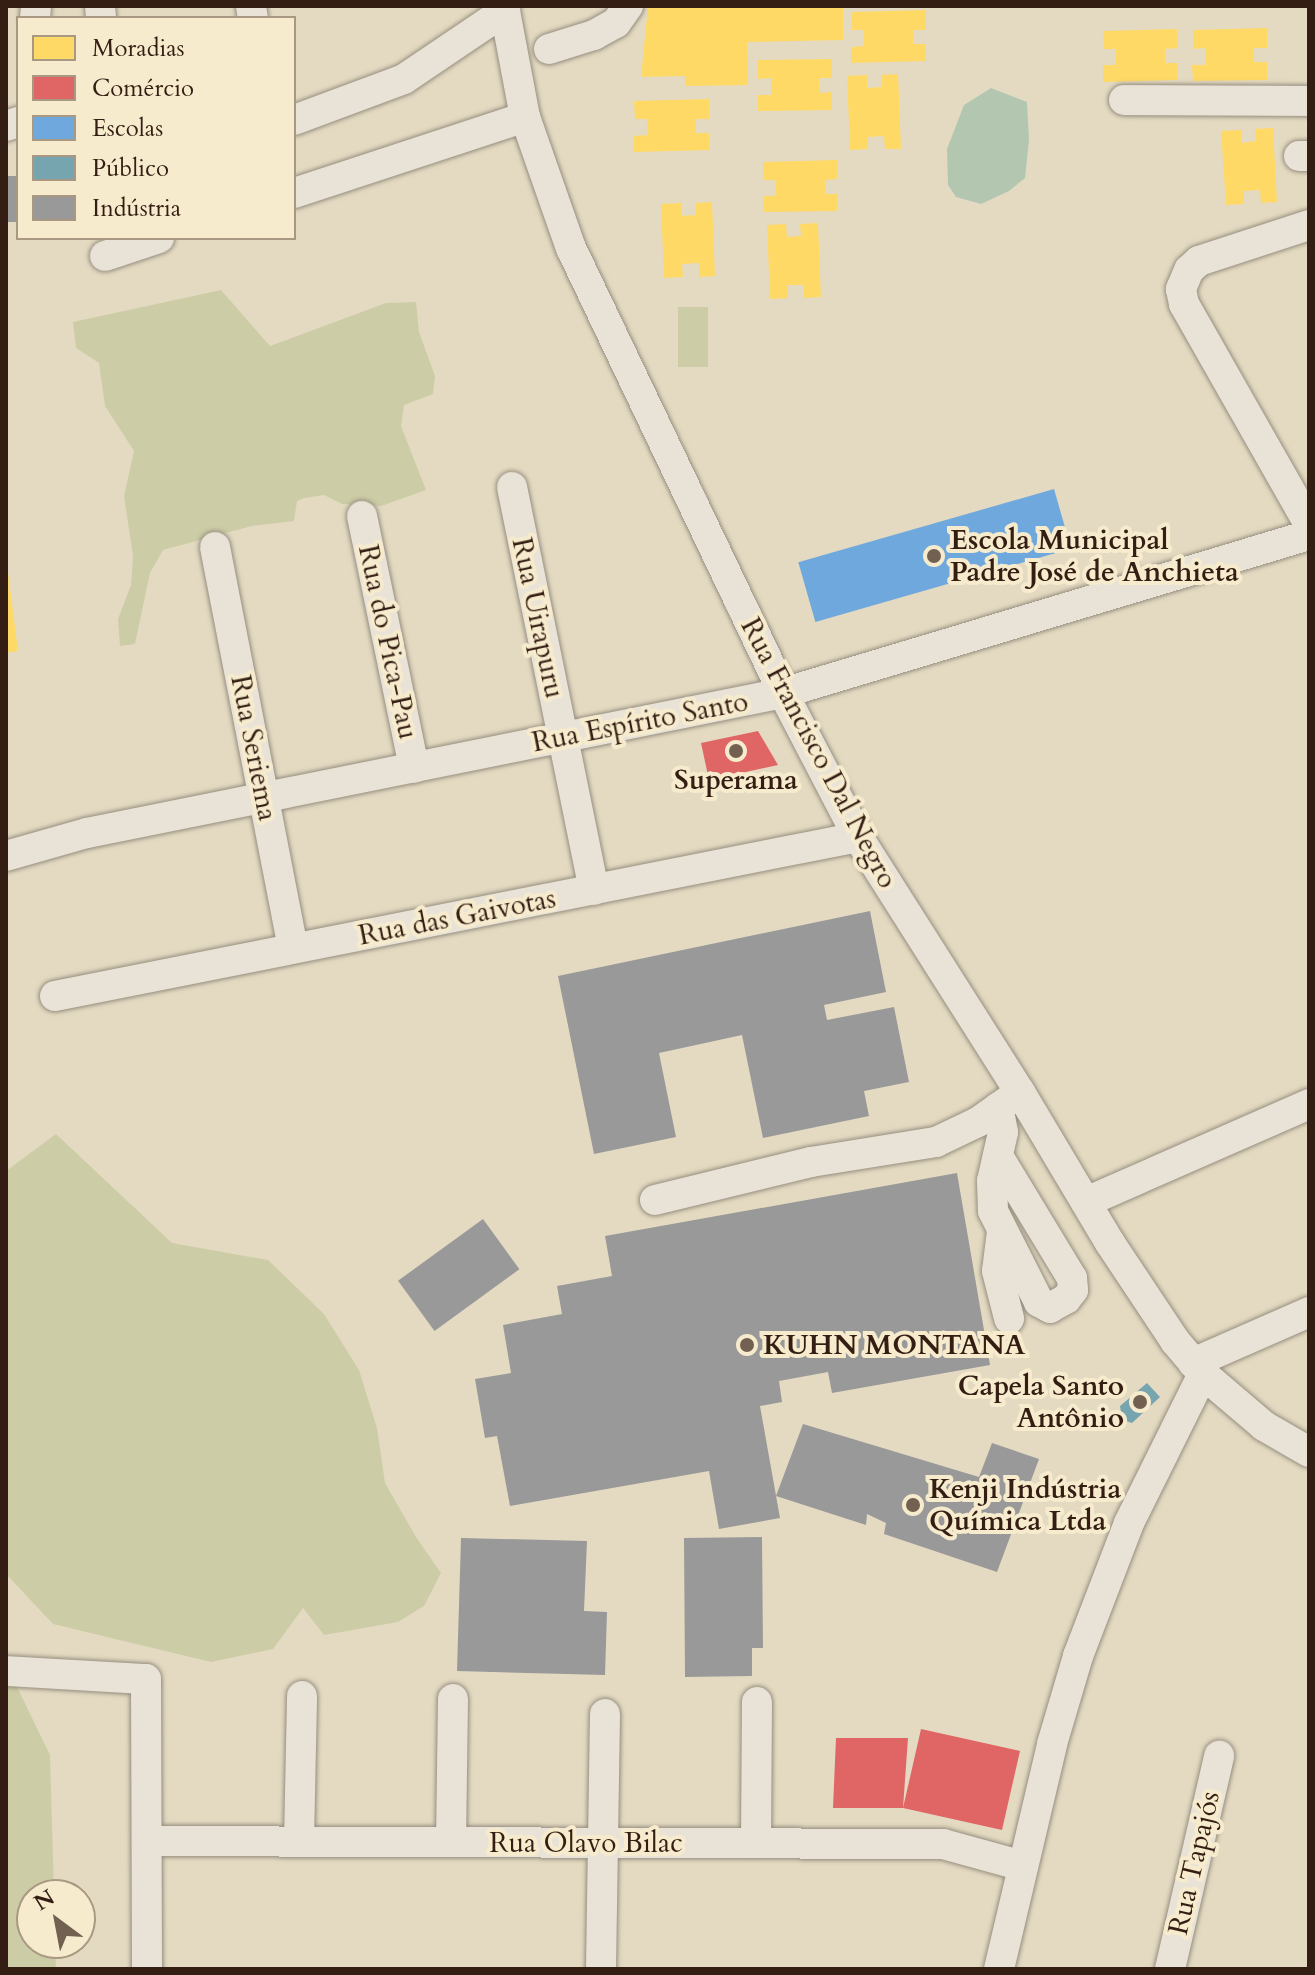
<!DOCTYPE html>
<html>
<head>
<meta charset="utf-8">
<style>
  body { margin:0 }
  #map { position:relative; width:1315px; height:1975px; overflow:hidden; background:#e4dac2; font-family:Cardo,serif }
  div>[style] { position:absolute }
  .green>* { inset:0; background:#cccda6; transform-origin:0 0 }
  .water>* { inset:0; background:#b2c6b0 }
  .homes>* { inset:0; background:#ffd966 }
  .shops>* { inset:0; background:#e06666 }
  .schools>* { inset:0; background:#6fa8dc; transform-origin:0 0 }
  .public>* { inset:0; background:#76a5af }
  .industry>* { inset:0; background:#999; transform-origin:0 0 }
  .roads { filter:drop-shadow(0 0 2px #968e7f) drop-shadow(0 0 2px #968e7f) }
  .minor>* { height:30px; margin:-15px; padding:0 15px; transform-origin:15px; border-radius:15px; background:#e9e3d7 }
  .dots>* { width:22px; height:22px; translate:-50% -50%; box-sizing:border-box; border:4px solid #f7ebce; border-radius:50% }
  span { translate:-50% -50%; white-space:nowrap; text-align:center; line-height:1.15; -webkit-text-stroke:8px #f7ebce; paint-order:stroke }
  .poi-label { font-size:28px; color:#341e13; font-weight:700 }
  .left { translate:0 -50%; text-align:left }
  .right { translate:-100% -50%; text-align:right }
  .street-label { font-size:28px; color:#341e13 }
  .frame { position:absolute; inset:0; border:8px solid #341e13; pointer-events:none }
  .legend { position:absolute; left:16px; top:16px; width:280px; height:224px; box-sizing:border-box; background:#f7ebce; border:2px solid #a99983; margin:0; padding:10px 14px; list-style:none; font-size:24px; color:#341e13 }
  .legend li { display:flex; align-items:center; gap:16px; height:40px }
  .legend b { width:40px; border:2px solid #a99983 }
  .north { position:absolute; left:16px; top:1879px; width:80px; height:80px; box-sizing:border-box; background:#f7ebce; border:2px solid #a99983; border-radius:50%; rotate:328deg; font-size:22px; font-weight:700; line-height:32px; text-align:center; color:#341e13 }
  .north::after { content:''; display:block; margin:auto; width:28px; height:36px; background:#726050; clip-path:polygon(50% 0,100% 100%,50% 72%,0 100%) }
</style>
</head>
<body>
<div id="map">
  <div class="green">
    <div style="clip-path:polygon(221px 290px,270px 346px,386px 303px,416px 302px,419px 332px,435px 376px,433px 394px,404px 405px,401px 426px,426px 490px,381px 506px,342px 504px,324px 495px,304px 498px,297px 501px,294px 521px,252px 526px,163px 550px,150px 573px,135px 644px,120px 646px,118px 619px,131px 585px,133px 556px,124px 496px,134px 451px,105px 406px,99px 363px,76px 348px,73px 322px)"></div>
    <div style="left:708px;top:307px;width:60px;height:30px;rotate:90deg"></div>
    <div style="clip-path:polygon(56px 1134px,172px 1243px,268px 1260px,324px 1314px,359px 1370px,377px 1428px,385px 1483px,416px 1537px,441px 1573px,424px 1606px,398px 1622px,324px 1635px,303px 1608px,273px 1649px,211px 1662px,53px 1624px,7px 1575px,6px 1171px)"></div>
    <div style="clip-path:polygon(16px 1685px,50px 1755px,54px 1895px,32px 1895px,32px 1943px,55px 1943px,56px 1969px,6px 1969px,6px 1686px)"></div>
  </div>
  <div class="water">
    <div style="clip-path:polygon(991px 88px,1027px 102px,1029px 140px,1025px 178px,1009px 191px,981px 204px,956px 197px,948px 185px,947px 149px,964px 105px)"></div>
  </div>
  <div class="homes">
    <div style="clip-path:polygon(648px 6px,843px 6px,843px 40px,747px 42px,748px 85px,685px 86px,685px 76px,641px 77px)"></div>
    <div style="clip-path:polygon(926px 10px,926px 30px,913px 30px,913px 44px,926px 44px,926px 61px,851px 63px,851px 47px,864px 46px,864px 30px,852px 30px,852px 12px)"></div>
    <div style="clip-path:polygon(1267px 28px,1267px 48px,1254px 48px,1254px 62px,1267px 62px,1267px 80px,1193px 81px,1192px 65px,1206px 65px,1205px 48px,1193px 49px,1193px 30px)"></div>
    <div style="clip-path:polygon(1177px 29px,1178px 48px,1165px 49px,1165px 63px,1177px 63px,1178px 80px,1103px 82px,1103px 65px,1116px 65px,1116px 49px,1104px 49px,1103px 31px)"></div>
    <div style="clip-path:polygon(832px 59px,832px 78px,819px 78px,820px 93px,832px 92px,832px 110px,758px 111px,757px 95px,771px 95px,771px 78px,758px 79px,758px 60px)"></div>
    <div style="clip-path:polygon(898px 74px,901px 149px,885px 149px,884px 136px,868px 137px,868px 149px,850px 150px,847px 76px,867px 75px,867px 88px,881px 87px,881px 75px)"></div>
    <div style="clip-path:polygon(709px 99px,709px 119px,696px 119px,696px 133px,709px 133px,709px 150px,634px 152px,634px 136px,648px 135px,647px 119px,635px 119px,634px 101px)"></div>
    <div style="clip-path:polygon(1273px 128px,1277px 202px,1261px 203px,1260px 190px,1244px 191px,1244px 204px,1226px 205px,1221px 131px,1241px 130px,1242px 143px,1256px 141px,1255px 129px)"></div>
    <div style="clip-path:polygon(837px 160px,837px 179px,825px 180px,825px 194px,837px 194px,837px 211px,763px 212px,763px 196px,776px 196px,776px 180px,763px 180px,763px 162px)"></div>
    <div style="clip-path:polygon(712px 202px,715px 276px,699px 277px,699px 263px,682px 264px,683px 277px,664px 278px,661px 204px,681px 203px,681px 216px,696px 215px,695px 203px)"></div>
    <div style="clip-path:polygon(818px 223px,821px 297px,804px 298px,804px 285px,787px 285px,788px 298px,770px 299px,767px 225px,786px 224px,787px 237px,801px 236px,800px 224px)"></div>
    <div style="clip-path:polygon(6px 557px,18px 651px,6px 653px)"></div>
  </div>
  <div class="shops">
    <div style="clip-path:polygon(758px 731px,778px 765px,709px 780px,701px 743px)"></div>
    <div style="clip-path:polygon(921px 1729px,1020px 1751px,1002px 1830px,903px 1808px,833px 1808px,836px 1738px,908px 1738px,903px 1808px)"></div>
  </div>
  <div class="schools">
    <div style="left:1054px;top:489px;width:62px;height:266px;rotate:74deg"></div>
  </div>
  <div class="public">
    <div style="clip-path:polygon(1147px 1383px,1160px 1397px,1132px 1423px,1122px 1420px,1120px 1406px)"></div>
  </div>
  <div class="industry">
    <div style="left:18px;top:176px;width:46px;height:12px;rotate:90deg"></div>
    <div style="clip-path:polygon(870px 911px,886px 992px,824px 1005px,827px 1020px,894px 1007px,909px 1082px,864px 1091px,869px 1116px,763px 1138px,742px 1035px,659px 1053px,676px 1137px,594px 1154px,558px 976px)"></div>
    <div style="clip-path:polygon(957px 1173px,990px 1365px,832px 1393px,828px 1372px,779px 1381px,782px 1402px,760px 1406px,780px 1518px,719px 1529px,709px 1471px,510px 1506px,497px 1436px,485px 1438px,475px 1379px,511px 1373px,503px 1325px,562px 1314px,557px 1286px,612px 1276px,605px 1236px)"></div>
    <div style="left:483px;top:1219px;width:62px;height:105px;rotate:54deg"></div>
    <div style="clip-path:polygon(803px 1424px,979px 1477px,992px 1443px,1039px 1459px,997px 1572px,884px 1534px,886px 1523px,867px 1514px,866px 1525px,776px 1496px)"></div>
    <div style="clip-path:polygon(762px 1537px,763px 1648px,752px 1648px,752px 1676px,685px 1677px,684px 1538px)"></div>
    <div style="clip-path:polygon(461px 1538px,587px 1541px,584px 1611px,607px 1612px,605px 1675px,457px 1671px)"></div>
  </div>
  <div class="roads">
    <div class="minor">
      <div style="left:100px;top:6px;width:12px;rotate:85deg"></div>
      <div style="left:251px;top:6px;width:12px;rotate:81deg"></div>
      <div style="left:504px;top:6px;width:113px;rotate:79.3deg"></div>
      <div style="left:525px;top:117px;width:139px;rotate:70.7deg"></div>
      <div style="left:571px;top:248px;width:493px;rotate:64.5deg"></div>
      <div style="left:783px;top:693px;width:162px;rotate:62.5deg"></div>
      <div style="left:858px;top:837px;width:302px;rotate:57.6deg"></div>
      <div style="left:1020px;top:1092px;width:176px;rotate:59.2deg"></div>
      <div style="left:1110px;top:1243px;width:118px;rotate:56.4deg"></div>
      <div style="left:1175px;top:1341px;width:43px;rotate:49.7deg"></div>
      <div style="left:1203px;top:1374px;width:80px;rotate:40.4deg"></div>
      <div style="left:1264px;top:1426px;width:52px;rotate:30deg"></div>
      <div style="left:35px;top:18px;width:12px;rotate:-85deg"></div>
      <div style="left:549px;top:49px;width:47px;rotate:-17.3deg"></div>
      <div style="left:594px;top:35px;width:25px;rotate:-29deg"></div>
      <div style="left:616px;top:23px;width:21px;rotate:-55deg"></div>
      <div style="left:1124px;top:100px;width:185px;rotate:0.3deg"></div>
      <div style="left:294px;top:120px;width:117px;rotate:-20.4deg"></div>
      <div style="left:404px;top:79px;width:122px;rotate:-34deg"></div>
      <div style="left:6px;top:126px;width:13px;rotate:-18deg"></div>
      <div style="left:1299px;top:156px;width:10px"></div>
      <div style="left:294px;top:193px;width:243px;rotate:-18.2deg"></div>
      <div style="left:1309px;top:225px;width:116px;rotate:161.9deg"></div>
      <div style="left:1199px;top:261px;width:13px;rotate:138deg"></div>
      <div style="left:1189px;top:270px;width:21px;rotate:113deg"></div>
      <div style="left:1181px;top:289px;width:15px;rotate:79deg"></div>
      <div style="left:1184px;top:304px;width:253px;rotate:60.4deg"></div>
      <div style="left:105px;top:256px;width:57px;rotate:-18.4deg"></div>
      <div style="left:512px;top:487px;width:411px;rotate:78.5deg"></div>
      <div style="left:362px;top:516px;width:257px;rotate:78.3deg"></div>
      <div style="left:215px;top:547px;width:409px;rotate:79deg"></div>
      <div style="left:6px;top:856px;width:84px;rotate:-15.9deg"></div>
      <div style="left:87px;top:833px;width:710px;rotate:-11.37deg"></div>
      <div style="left:783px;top:693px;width:549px;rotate:-16.72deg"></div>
      <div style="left:55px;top:996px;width:819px;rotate:-11.2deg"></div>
      <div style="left:998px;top:1156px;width:143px;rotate:58.8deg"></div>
      <div style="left:1072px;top:1278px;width:12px;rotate:85deg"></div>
      <div style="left:1073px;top:1290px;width:11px;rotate:128deg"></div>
      <div style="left:1066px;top:1299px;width:18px;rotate:151deg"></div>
      <div style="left:1050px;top:1308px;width:13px;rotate:-151deg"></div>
      <div style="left:1039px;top:1302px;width:102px;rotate:-116.8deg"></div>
      <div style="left:993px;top:1211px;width:30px;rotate:-92deg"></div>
      <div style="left:992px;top:1181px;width:50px;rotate:-77.3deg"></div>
      <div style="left:1003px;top:1132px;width:25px;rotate:-101deg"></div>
      <div style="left:655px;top:1200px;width:161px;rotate:-13.7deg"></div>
      <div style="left:811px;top:1162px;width:127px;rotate:-9.1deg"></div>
      <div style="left:936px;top:1142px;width:47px;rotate:-25.5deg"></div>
      <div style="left:978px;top:1122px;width:42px;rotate:-35.2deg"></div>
      <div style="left:1086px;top:1202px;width:244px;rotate:-23.7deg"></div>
      <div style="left:1002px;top:1231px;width:40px;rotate:97.1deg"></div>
      <div style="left:997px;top:1271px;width:49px;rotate:75.7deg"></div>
      <div style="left:1193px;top:1363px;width:127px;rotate:-23.7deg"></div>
      <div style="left:6px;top:1671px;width:140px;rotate:3.3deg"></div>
      <div style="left:146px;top:1679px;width:290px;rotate:89.8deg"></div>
      <div style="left:147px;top:1841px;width:796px;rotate:0.22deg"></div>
      <div style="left:943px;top:1844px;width:83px;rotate:15.4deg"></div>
      <div style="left:299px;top:1842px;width:146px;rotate:-88.8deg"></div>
      <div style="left:451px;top:1842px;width:143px;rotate:-89.2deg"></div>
      <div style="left:756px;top:1843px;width:141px;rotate:-89.6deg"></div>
      <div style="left:601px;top:1969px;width:255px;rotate:-89.1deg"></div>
      <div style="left:999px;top:1969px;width:231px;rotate:-76.7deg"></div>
      <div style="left:1052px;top:1744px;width:92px;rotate:-73.5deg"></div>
      <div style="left:1078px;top:1656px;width:142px;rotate:-69deg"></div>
      <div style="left:1129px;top:1523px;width:166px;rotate:-63.6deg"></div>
      <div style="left:1170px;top:1969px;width:219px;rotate:-77deg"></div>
    </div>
  </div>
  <div class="dots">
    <div style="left:934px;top:556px;background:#726050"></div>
    <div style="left:736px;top:751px;background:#726050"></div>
    <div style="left:747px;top:1345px;background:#726050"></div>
    <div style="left:1140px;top:1402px;background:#726050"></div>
    <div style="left:913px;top:1505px;background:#726050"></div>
  </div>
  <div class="poi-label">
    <span class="left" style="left:950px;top:556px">Escola Municipal<br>Padre José de Anchieta</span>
    <span style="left:736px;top:780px">Superama</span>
    <span class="left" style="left:763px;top:1345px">KUHN MONTANA</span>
    <span class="right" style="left:1124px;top:1402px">Capela Santo<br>Antônio</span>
    <span class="left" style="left:929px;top:1505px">Kenji Indústria<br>Química Ltda</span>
  </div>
  <div class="street-label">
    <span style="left:538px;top:618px;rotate:78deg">Rua Uirapuru</span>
    <span style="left:388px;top:642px;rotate:78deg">Rua do Pica-Pau</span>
    <span style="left:640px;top:722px;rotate:-11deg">Rua Espírito Santo</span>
    <span style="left:254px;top:748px;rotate:79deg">Rua Seriema</span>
    <span style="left:819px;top:753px;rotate:62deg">Rua Francisco Dal Negro</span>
    <span style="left:457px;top:917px;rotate:-11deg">Rua das Gaivotas</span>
    <span style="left:586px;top:1843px">Rua Olavo Bilac</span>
    <span style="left:1194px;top:1863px;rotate:-77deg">Rua Tapajós</span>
  </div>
  <div class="frame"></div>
  <ul class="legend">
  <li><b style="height:22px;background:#ffd966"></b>Moradias</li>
  <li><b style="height:22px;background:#e06666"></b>Comércio</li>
  <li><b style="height:22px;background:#6fa8dc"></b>Escolas</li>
  <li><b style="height:22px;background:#76a5af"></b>Público</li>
  <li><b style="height:22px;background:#999"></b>Indústria</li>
  </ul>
  <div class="north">N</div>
</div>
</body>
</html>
